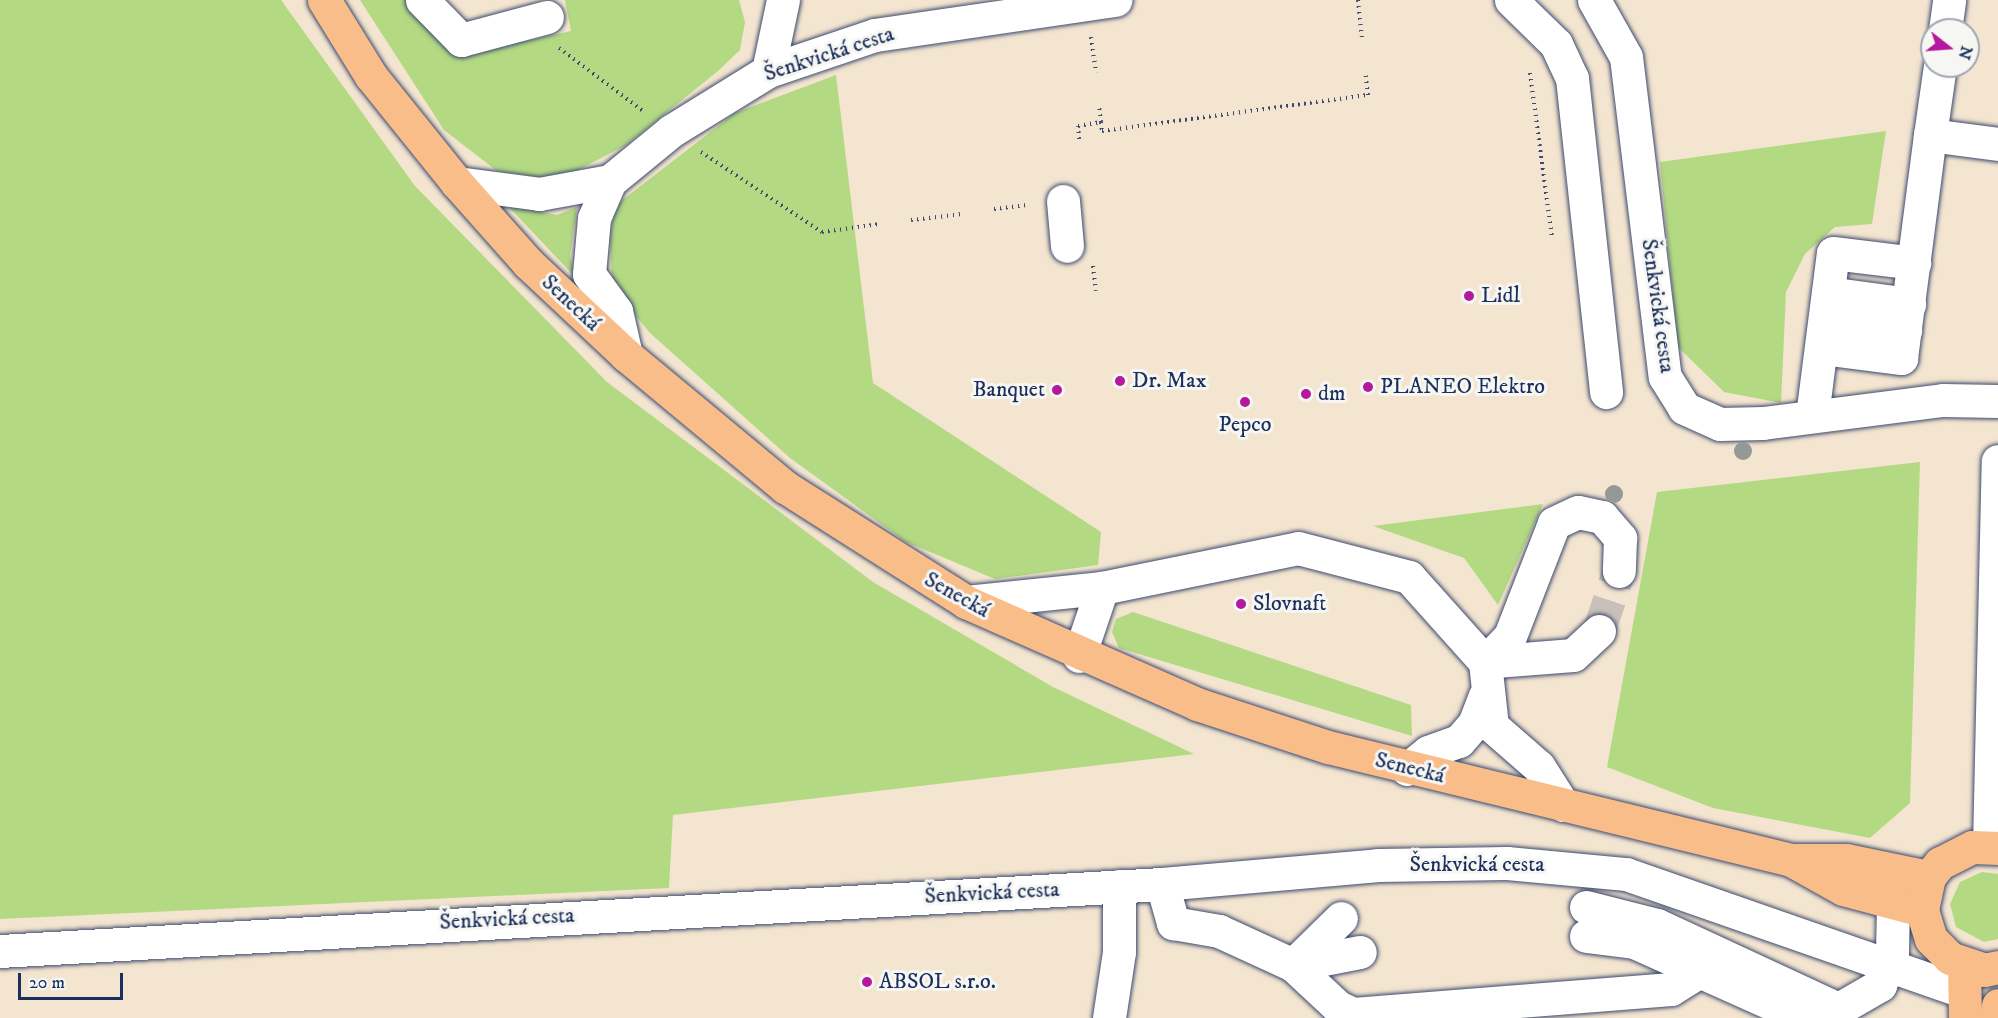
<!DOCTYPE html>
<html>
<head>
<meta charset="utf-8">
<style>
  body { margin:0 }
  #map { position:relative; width:1998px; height:1018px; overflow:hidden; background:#f4e5d0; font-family:"IM FELL DW Pica",serif }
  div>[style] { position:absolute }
  .green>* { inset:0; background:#b3d983 }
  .minor-tunnel>* { height:33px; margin-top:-16.5px; transform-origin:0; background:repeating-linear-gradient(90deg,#c9c1b9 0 33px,transparent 0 49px) }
  .path>* { height:4px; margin-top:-2px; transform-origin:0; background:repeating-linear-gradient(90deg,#3c4a6f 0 1.5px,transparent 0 6px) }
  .roads { filter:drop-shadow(0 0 2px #3c4a6f) drop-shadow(0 0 2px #3c4a6f) }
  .minor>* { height:33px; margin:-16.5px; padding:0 16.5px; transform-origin:16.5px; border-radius:16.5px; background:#fff }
  .major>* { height:33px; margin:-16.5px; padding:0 16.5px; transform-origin:16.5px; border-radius:16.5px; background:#f8bd89 }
  .trees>* { width:18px; height:18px; margin:-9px; border-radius:50%; background:#929996 }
  .dots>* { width:16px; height:16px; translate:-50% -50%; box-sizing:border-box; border:3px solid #f6f6f2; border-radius:50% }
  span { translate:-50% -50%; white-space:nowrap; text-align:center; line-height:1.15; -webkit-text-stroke:6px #f6f6f2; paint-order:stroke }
  .street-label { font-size:22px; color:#1b2f5e }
  .poi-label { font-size:22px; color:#1b2f5e }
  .left { translate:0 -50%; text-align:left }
  .right { translate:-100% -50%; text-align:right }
  .north { position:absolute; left:1920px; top:18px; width:60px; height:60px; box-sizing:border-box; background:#f6f6f2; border:2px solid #9ea6b7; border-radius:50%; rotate:107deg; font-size:16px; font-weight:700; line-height:24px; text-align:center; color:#1b2f5e }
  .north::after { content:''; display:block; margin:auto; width:21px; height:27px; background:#b5179e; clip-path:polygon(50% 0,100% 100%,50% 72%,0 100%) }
  .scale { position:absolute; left:18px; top:973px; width:105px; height:27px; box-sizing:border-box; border:3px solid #1b2f5e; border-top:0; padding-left:8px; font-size:18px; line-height:21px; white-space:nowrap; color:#1b2f5e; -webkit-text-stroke:4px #f6f6f2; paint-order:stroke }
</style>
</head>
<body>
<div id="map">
  <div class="green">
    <div style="clip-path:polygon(0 0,281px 0,415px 186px,607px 382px,873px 582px,1053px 687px,1194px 754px,673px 815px,669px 888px,0 919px)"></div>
    <div style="clip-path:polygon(360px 0,409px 0,470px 54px,571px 31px,565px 0,739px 0,745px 22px,740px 50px,718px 71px,626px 145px,559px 180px,497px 171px,444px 130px)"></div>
    <div style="clip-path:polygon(836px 75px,873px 383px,1101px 532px,1098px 565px,995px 579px,906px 542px,790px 458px,650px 333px,612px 287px,610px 236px,616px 205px,735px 113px)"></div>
    <div style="clip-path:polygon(1886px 131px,1872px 224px,1835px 227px,1805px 254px,1786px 292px,1781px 403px,1724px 392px,1678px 347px,1660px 162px)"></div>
    <div style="clip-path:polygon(508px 206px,557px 215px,577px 207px,570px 256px,575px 277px)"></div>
    <div style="clip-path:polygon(1920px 462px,1910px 803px,1870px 838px,1713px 808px,1607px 767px,1657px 492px)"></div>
    <div style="clip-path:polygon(1543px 504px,1498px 605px,1464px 558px,1373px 526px)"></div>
    <div style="clip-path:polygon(1133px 612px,1411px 705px,1412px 736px,1119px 648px,1112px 632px,1116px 619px)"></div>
    <div style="clip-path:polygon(1982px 872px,1998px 874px,1998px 939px,1984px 942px,1956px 927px,1950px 904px,1960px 882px)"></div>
  </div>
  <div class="minor-tunnel">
    <div style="left:1599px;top:631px;width:63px;rotate:-71.6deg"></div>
  </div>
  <div class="path">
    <div style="left:1358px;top:0;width:39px;rotate:84deg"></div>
    <div style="left:1091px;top:37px;width:36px;rotate:82deg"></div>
    <div style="left:559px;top:48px;width:104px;rotate:36.8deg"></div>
    <div style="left:1530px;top:73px;width:166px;rotate:82.4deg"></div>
    <div style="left:1101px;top:122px;width:9px;rotate:84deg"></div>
    <div style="left:1102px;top:131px;width:268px;rotate:-7.7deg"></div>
    <div style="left:1368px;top:95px;width:23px;rotate:-97deg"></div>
    <div style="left:1079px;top:139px;width:13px;rotate:-94deg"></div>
    <div style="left:1078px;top:126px;width:23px;rotate:-10deg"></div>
    <div style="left:1101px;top:122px;width:16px;rotate:-97deg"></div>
    <div style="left:701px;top:152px;width:145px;rotate:33.5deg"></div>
    <div style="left:822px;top:232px;width:59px;rotate:-7.9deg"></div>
    <div style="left:994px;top:209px;width:35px;rotate:-7deg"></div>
    <div style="left:911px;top:220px;width:52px;rotate:-6.6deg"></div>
    <div style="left:1093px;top:266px;width:25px;rotate:83deg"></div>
  </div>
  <div class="roads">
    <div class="minor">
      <div style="left:422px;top:0;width:56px;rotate:45.7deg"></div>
      <div style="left:461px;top:40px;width:89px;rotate:-15deg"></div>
      <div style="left:1511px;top:0;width:63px;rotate:44.4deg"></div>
      <div style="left:1556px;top:44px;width:38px;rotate:65deg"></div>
      <div style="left:1572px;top:78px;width:316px;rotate:83.8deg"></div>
      <div style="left:1594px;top:0;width:65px;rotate:60.7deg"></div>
      <div style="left:1626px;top:57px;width:322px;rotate:83.1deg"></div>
      <div style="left:1665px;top:377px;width:36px;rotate:58deg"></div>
      <div style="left:1684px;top:408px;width:39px;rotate:24deg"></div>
      <div style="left:1720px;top:424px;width:43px;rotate:-1.3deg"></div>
      <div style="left:1763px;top:423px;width:181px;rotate:-7.3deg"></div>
      <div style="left:1943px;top:400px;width:55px;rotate:1deg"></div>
      <div style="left:1945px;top:30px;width:30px;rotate:-82deg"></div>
      <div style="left:768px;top:71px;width:73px;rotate:-78.1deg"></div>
      <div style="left:1930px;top:135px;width:70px;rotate:-81.8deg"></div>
      <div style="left:610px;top:181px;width:40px;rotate:113.4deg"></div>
      <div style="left:594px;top:218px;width:56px;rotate:95.1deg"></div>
      <div style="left:589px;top:274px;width:46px;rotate:53.9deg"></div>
      <div style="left:616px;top:311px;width:45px;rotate:77.2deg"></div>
      <div style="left:457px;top:183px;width:83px;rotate:7.6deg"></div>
      <div style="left:539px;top:194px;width:72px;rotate:-10.4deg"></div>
      <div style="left:610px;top:181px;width:79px;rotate:-39.3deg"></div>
      <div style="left:671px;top:131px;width:114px;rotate:-31.7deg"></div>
      <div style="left:768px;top:71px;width:113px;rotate:-18.6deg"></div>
      <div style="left:875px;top:35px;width:243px;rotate:-8.3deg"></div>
      <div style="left:1063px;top:201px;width:45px;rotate:84.9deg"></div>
      <div style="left:1828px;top:293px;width:82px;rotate:7.7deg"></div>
      <div style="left:1825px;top:319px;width:81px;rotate:7.8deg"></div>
      <div style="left:1821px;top:348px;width:81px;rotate:7.1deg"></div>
      <div style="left:1901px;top:358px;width:225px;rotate:-82.6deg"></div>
      <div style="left:1930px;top:135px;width:69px;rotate:7.5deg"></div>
      <div style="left:1812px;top:416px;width:164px;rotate:-82.7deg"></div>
      <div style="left:1833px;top:253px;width:82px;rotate:7deg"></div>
      <div style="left:966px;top:602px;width:137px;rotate:-5.9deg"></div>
      <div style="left:1102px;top:588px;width:200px;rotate:-11.5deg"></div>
      <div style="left:1298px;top:548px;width:115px;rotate:14.6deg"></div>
      <div style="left:1409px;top:577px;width:114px;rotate:48.2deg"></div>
      <div style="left:1485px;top:662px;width:64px;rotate:83.8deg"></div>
      <div style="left:1492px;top:726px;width:62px;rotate:41.1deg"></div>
      <div style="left:1539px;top:767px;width:45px;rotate:57.7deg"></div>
      <div style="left:1599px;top:631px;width:35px;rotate:137deg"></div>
      <div style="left:1573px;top:655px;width:88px;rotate:175.5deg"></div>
      <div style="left:1485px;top:662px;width:36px;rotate:-46deg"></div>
      <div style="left:1510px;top:636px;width:121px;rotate:-68.7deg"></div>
      <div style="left:1554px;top:523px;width:26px;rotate:-25deg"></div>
      <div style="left:1578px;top:512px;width:25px;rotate:12deg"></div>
      <div style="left:1602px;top:517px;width:28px;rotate:49deg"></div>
      <div style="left:1620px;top:538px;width:33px;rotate:92deg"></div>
      <div style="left:1079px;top:656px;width:72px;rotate:-71.3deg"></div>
      <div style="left:1407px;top:769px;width:27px;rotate:-39deg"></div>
      <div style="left:1428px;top:752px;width:33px;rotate:-20deg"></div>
      <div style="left:1459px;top:741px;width:23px;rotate:-49deg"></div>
      <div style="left:1474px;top:724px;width:30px;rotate:-69deg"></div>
      <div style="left:1989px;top:846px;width:385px;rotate:-88.7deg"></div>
      <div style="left:1162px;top:884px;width:41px;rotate:74.2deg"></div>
      <div style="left:1173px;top:923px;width:47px;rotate:9.9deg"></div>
      <div style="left:1219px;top:931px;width:81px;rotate:24.7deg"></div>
      <div style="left:1293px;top:965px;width:62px;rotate:43deg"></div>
      <div style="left:1338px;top:1007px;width:17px;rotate:25deg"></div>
      <div style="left:1353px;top:1014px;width:319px;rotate:-4.5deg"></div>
      <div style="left:1671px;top:989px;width:32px;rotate:-32deg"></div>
      <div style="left:1586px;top:907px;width:73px;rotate:14.2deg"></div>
      <div style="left:1657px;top:925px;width:202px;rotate:24.9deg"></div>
      <div style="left:1586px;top:936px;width:48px;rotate:7.1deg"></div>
      <div style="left:1634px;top:942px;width:186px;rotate:24.1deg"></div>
      <div style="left:0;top:951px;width:1164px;rotate:-3.3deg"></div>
      <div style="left:1162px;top:884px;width:217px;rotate:-5deg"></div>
      <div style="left:1378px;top:865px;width:129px;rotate:-0.9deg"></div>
      <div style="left:1507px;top:863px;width:120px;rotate:5.3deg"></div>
      <div style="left:1626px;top:874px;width:358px;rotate:19.2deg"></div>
      <div style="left:1293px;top:965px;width:68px;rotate:-11deg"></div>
      <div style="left:1293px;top:965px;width:67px;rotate:-44.4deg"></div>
      <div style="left:1109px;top:1018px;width:67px;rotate:-81.4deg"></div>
      <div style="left:1119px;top:952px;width:66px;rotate:-90deg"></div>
      <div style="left:1823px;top:1018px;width:66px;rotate:-30.1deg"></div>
      <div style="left:1880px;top:985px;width:35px;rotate:-70deg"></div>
      <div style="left:1892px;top:952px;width:49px;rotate:-88.8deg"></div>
    </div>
    <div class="major">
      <div style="left:324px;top:0;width:89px;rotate:58.3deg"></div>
      <div style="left:371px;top:76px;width:137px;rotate:51.2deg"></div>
      <div style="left:457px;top:183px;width:107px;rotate:48.4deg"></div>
      <div style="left:528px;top:263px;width:134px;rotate:43.2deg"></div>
      <div style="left:626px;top:355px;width:207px;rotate:39.7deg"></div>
      <div style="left:785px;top:487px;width:214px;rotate:32.4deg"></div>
      <div style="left:966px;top:602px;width:253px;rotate:23.8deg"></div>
      <div style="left:1197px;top:704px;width:138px;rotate:18.2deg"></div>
      <div style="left:1328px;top:747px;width:477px;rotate:13.7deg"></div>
      <div style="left:1791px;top:860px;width:55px"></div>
      <div style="left:1846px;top:860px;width:85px;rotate:11.6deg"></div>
      <div style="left:1998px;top:848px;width:26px;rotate:-178deg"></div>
      <div style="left:1972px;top:847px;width:36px;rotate:153deg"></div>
      <div style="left:1940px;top:863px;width:18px;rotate:128deg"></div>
      <div style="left:1929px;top:877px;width:34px;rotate:102deg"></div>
      <div style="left:1922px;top:910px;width:30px;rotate:73deg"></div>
      <div style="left:1931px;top:939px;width:27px;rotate:45deg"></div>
      <div style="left:1950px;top:958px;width:36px;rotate:19deg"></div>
      <div style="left:1984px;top:970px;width:14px;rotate:-12deg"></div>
      <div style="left:1793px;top:861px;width:57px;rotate:29.2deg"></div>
      <div style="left:1843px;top:889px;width:82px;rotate:14.9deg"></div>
      <div style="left:1964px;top:965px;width:53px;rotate:88.9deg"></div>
      <div style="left:1996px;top:1018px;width:13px;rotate:-81deg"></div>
    </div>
  </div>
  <div class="trees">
    <div style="left:1743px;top:451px"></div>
    <div style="left:1614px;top:494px"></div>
  </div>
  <div class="dots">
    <div style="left:1469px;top:296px;background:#b5179e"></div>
    <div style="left:1120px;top:381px;background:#b5179e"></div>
    <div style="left:1368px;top:387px;background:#b5179e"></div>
    <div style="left:1057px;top:390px;background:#b5179e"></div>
    <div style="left:1306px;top:394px;background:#b5179e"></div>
    <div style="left:1245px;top:402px;background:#b5179e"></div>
    <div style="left:1241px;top:604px;background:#b5179e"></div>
    <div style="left:867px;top:982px;background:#b5179e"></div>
  </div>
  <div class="street-label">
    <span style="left:829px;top:54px;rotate:-18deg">Šenkvická cesta</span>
    <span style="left:571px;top:303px;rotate:43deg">Senecká</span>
    <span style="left:1658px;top:306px;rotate:82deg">Šenkvická cesta</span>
    <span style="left:957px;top:595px;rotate:29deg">Senecká</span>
    <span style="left:1410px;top:768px;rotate:14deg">Senecká</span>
    <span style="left:1477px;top:865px">Šenkvická cesta</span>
    <span style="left:992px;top:893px;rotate:-3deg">Šenkvická cesta</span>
    <span style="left:507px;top:919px;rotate:-3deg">Šenkvická cesta</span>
  </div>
  <div class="poi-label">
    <span class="left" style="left:1481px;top:296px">Lidl</span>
    <span class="left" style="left:1132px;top:381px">Dr. Max</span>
    <span class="left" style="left:1380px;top:387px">PLANEO Elektro</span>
    <span class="right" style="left:1045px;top:390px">Banquet</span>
    <span class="left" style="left:1318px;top:394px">dm</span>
    <span style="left:1245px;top:425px">Pepco</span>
    <span class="left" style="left:1253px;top:604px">Slovnaft</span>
    <span class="left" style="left:879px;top:982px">ABSOL s.r.o.</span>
  </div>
  <div class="north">N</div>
  <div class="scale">20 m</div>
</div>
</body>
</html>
